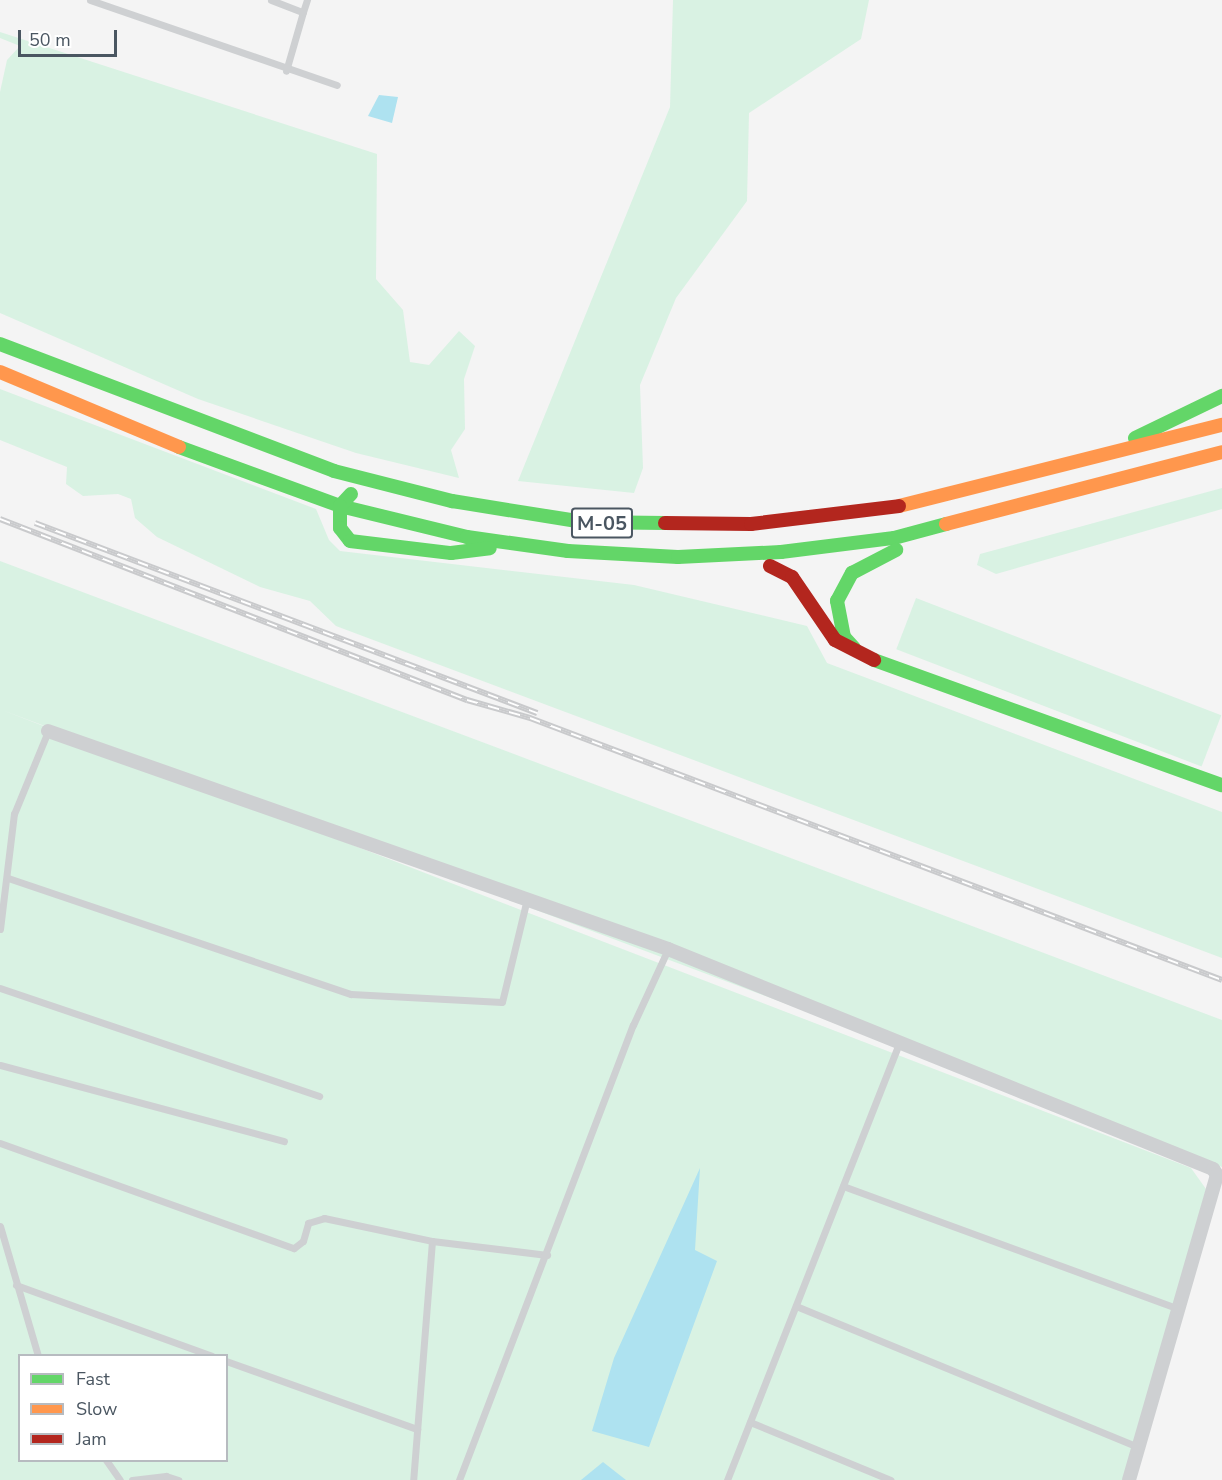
<!DOCTYPE html>
<html>
<head>
<meta charset="utf-8">
<style>
  body { margin:0 }
  #map { position:relative; width:1222px; height:1480px; overflow:hidden; background:#f4f4f4; font-family:"Nunito Sans",sans-serif }
  div>[style] { position:absolute }
  .green>* { inset:0; background:#d9f2e3; transform-origin:0 0 }
  .water>* { inset:0; background:#aee2f0 }
  .lane>* { height:7px; margin:-3.5px; padding:0 3.5px; transform-origin:3.5px; border-radius:3.5px; background:#ced0d2 }
  .street>* { height:14px; margin:-7px; padding:0 7px; transform-origin:7px; border-radius:7px; background:#ced0d2 }
  .fast>* { height:14px; margin:-7px; padding:0 7px; transform-origin:7px; border-radius:7px; background:#63d668 }
  .slow>* { height:14px; margin:-7px; padding:0 7px; transform-origin:7px; border-radius:7px; background:#ff974d }
  .jam>* { height:14px; margin:-7px; padding:0 7px; transform-origin:7px; border-radius:7px; background:#b3261e }
  .rail>* { height:6px; margin-top:-3px; transform-origin:0; background:repeating-linear-gradient(90deg,#fff 0 11px,#c9cacc 0 22px); box-sizing:border-box; border-block:2px solid #c9cacc }
  span { translate:-50% -50%; white-space:nowrap; text-align:center; line-height:1.15; -webkit-text-stroke:4.5px #fff; paint-order:stroke }
  .shield-label span { padding:2px 4px; background:#fff; border:2px solid; border-radius:4px; -webkit-text-stroke-width:0 }
  .shield-label { font-size:20px; color:#4a5661; font-weight:700 }
  .legend { position:absolute; left:18px; top:1354px; width:210px; height:108px; box-sizing:border-box; background:#fff; border:2px solid #b7bbc0; margin:0; padding:8px 10px; list-style:none; font-size:18px; color:#4a5661 }
  .legend li { display:flex; align-items:center; gap:12px; height:30px }
  .legend b { width:30px; border:2px solid #b7bbc0 }
  .scale { position:absolute; left:18px; top:30px; width:99px; height:27px; box-sizing:border-box; border:3px solid #4a5661; border-top:0; padding-left:8px; font-size:18px; line-height:21px; white-space:nowrap; color:#4a5661; -webkit-text-stroke:4px #fff; paint-order:stroke }
</style>
</head>
<body>
<div id="map">
  <div class="green">
    <div style="clip-path:polygon(673px 0,869px 0,861px 39px,749px 113px,747px 201px,676px 298px,640px 385px,643px 468px,634px 493px,518px 481px,670px 107px)"></div>
    <div style="clip-path:polygon(0 32px,377px 154px,376px 279px,403px 310px,410px 362px,429px 365px,459px 331px,475px 346px,464px 379px,465px 429px,451px 450px,459px 478px,356px 453px,198px 399px,0 313px,0 92px,7px 60px,20px 46px,0 38px)"></div>
    <div style="clip-path:polygon(0 389px,316px 509px,329px 540px,340px 551px,634px 585px,807px 626px,827px 663px,1222px 812px,1222px 958px,336px 626px,310px 601px,260px 587px,157px 537px,135px 518px,131px 499px,118px 494px,83px 496px,66px 484px,67px 467px,0 440px)"></div>
    <div style="clip-path:polygon(1222px 488px,1222px 509px,996px 574px,977px 565px,980px 554px)"></div>
    <div style="clip-path:polygon(evenodd,0 561px,1222px 1020px,1222px 1167px,2px 710px,1191px 1168px,1206px 1189px,1125px 1480px,0 1480px,0 561px,20px 1356px,226px 1356px,226px 1460px,20px 1460px,20px 1356px)"></div>
    <div style="left:916px;top:598px;width:327px;height:55px;rotate:21deg"></div>
  </div>
  <div class="water">
    <div style="clip-path:polygon(379px 95px,398px 97px,392px 123px,368px 116px)"></div>
    <div style="clip-path:polygon(700px 1168px,695px 1250px,717px 1261px,649px 1447px,592px 1431px,614px 1358px)"></div>
    <div style="clip-path:polygon(603px 1462px,626px 1480px,581px 1480px)"></div>
  </div>
  <div class="lane">
    <div style="left:90px;top:0;width:261px;rotate:19deg"></div>
    <div style="left:271px;top:0;width:34px;rotate:21deg"></div>
    <div style="left:303px;top:12px;width:61px;rotate:106.1deg"></div>
    <div style="left:303px;top:12px;width:13px;rotate:-72deg"></div>
    <div style="left:8px;top:878px;width:362px;rotate:18.7deg"></div>
    <div style="left:351px;top:994px;width:151px;rotate:3deg"></div>
    <div style="left:502px;top:1002px;width:102px;rotate:-76.4deg"></div>
    <div style="left:0;top:929px;width:116px;rotate:-83.1deg"></div>
    <div style="left:14px;top:814px;width:90px;rotate:-67.7deg"></div>
    <div style="left:0;top:988px;width:337px;rotate:18.7deg"></div>
    <div style="left:0;top:1065px;width:294px;rotate:15deg"></div>
    <div style="left:0;top:1143px;width:312px;rotate:19.7deg"></div>
    <div style="left:294px;top:1248px;width:11px;rotate:-38deg"></div>
    <div style="left:303px;top:1241px;width:19px;rotate:-74deg"></div>
    <div style="left:308px;top:1223px;width:17px;rotate:-17deg"></div>
    <div style="left:324px;top:1218px;width:110px;rotate:12deg"></div>
    <div style="left:432px;top:1241px;width:240px;rotate:94.5deg"></div>
    <div style="left:843px;top:1186px;width:355px;rotate:20.1deg"></div>
    <div style="left:0;top:1226px;width:135px;rotate:73.7deg"></div>
    <div style="left:432px;top:1241px;width:116px;rotate:6.9deg"></div>
    <div style="left:16px;top:1285px;width:208px;rotate:19.9deg"></div>
    <div style="left:796px;top:1306px;width:370px;rotate:22.4deg"></div>
    <div style="left:226px;top:1361px;width:203px;rotate:19.6deg"></div>
    <div style="left:750px;top:1422px;width:152px;rotate:22.4deg"></div>
    <div style="left:106px;top:1460px;width:24px;rotate:55deg"></div>
    <div style="left:132px;top:1480px;width:34px;rotate:-7deg"></div>
    <div style="left:166px;top:1476px;width:13px;rotate:18deg"></div>
    <div style="left:459px;top:1480px;width:487px;rotate:-69.1deg"></div>
    <div style="left:633px;top:1025px;width:84px;rotate:-65.3deg"></div>
    <div style="left:727px;top:1480px;width:469px;rotate:-68.5deg"></div>
  </div>
  <div class="street">
    <div style="left:48px;top:731px;width:657px;rotate:19.37deg"></div>
    <div style="left:668px;top:949px;width:588px;rotate:21.98deg"></div>
    <div style="left:1213px;top:1169px;width:7px;rotate:56deg"></div>
    <div style="left:1217px;top:1175px;width:317px;rotate:106.1deg"></div>
  </div>
  <div class="fast">
    <div style="left:0;top:344px;width:357px;rotate:20.8deg"></div>
    <div style="left:334px;top:471px;width:122px;rotate:14.3deg"></div>
    <div style="left:452px;top:501px;width:133px;rotate:9.1deg"></div>
    <div style="left:583px;top:522px;width:82px;rotate:0.7deg"></div>
    <div style="left:1135px;top:438px;width:97px;rotate:-25.8deg"></div>
    <div style="left:179px;top:447px;width:171px;rotate:20.1deg"></div>
    <div style="left:340px;top:506px;width:131px;rotate:13.7deg"></div>
    <div style="left:467px;top:537px;width:102px;rotate:7.9deg"></div>
    <div style="left:568px;top:551px;width:110px;rotate:3.1deg"></div>
    <div style="left:678px;top:557px;width:103px;rotate:-2.8deg"></div>
    <div style="left:781px;top:552px;width:114px;rotate:-7.1deg"></div>
    <div style="left:894px;top:538px;width:54px;rotate:-15.1deg"></div>
    <div style="left:351px;top:494px;width:16px;rotate:133deg"></div>
    <div style="left:340px;top:506px;width:22px;rotate:90deg"></div>
    <div style="left:340px;top:528px;width:16px;rotate:52deg"></div>
    <div style="left:350px;top:541px;width:102px;rotate:6.8deg"></div>
    <div style="left:451px;top:553px;width:39px;rotate:-7deg"></div>
    <div style="left:854px;top:648px;width:15px;rotate:-132deg"></div>
    <div style="left:844px;top:637px;width:37px;rotate:-101deg"></div>
    <div style="left:837px;top:601px;width:32px;rotate:-62deg"></div>
    <div style="left:852px;top:573px;width:50px;rotate:-27.6deg"></div>
    <div style="left:874px;top:660px;width:370px;rotate:19.8deg"></div>
  </div>
  <div class="slow">
    <div style="left:0;top:372px;width:194px;rotate:22.7deg"></div>
    <div style="left:899px;top:506px;width:333px;rotate:-14.1deg"></div>
    <div style="left:946px;top:524px;width:285px;rotate:-14.6deg"></div>
  </div>
  <div class="jam">
    <div style="left:665px;top:523px;width:86px;rotate:0.7deg"></div>
    <div style="left:751px;top:524px;width:149px;rotate:-6.9deg"></div>
    <div style="left:770px;top:566px;width:25px;rotate:27deg"></div>
    <div style="left:792px;top:577px;width:76px;rotate:55.7deg"></div>
    <div style="left:835px;top:640px;width:44px;rotate:27.1deg"></div>
  </div>
  <div class="rail">
    <div style="left:0;top:519px;width:501px;rotate:21.19deg"></div>
    <div style="left:467px;top:700px;width:66px;rotate:15.9deg"></div>
    <div style="left:530px;top:718px;width:740px;rotate:20.74deg"></div>
    <div style="left:35px;top:523px;width:537px;rotate:20.73deg"></div>
  </div>
  <div class="shield-label">
    <span style="left:602px;top:523px">М-05</span>
  </div>
  <ul class="legend">
  <li><b style="height:8px;background:#63d668"></b>Fast</li>
  <li><b style="height:8px;background:#ff974d"></b>Slow</li>
  <li><b style="height:8px;background:#b3261e"></b>Jam</li>
  </ul>
  <div class="scale">50 m</div>
</div>
</body>
</html>
